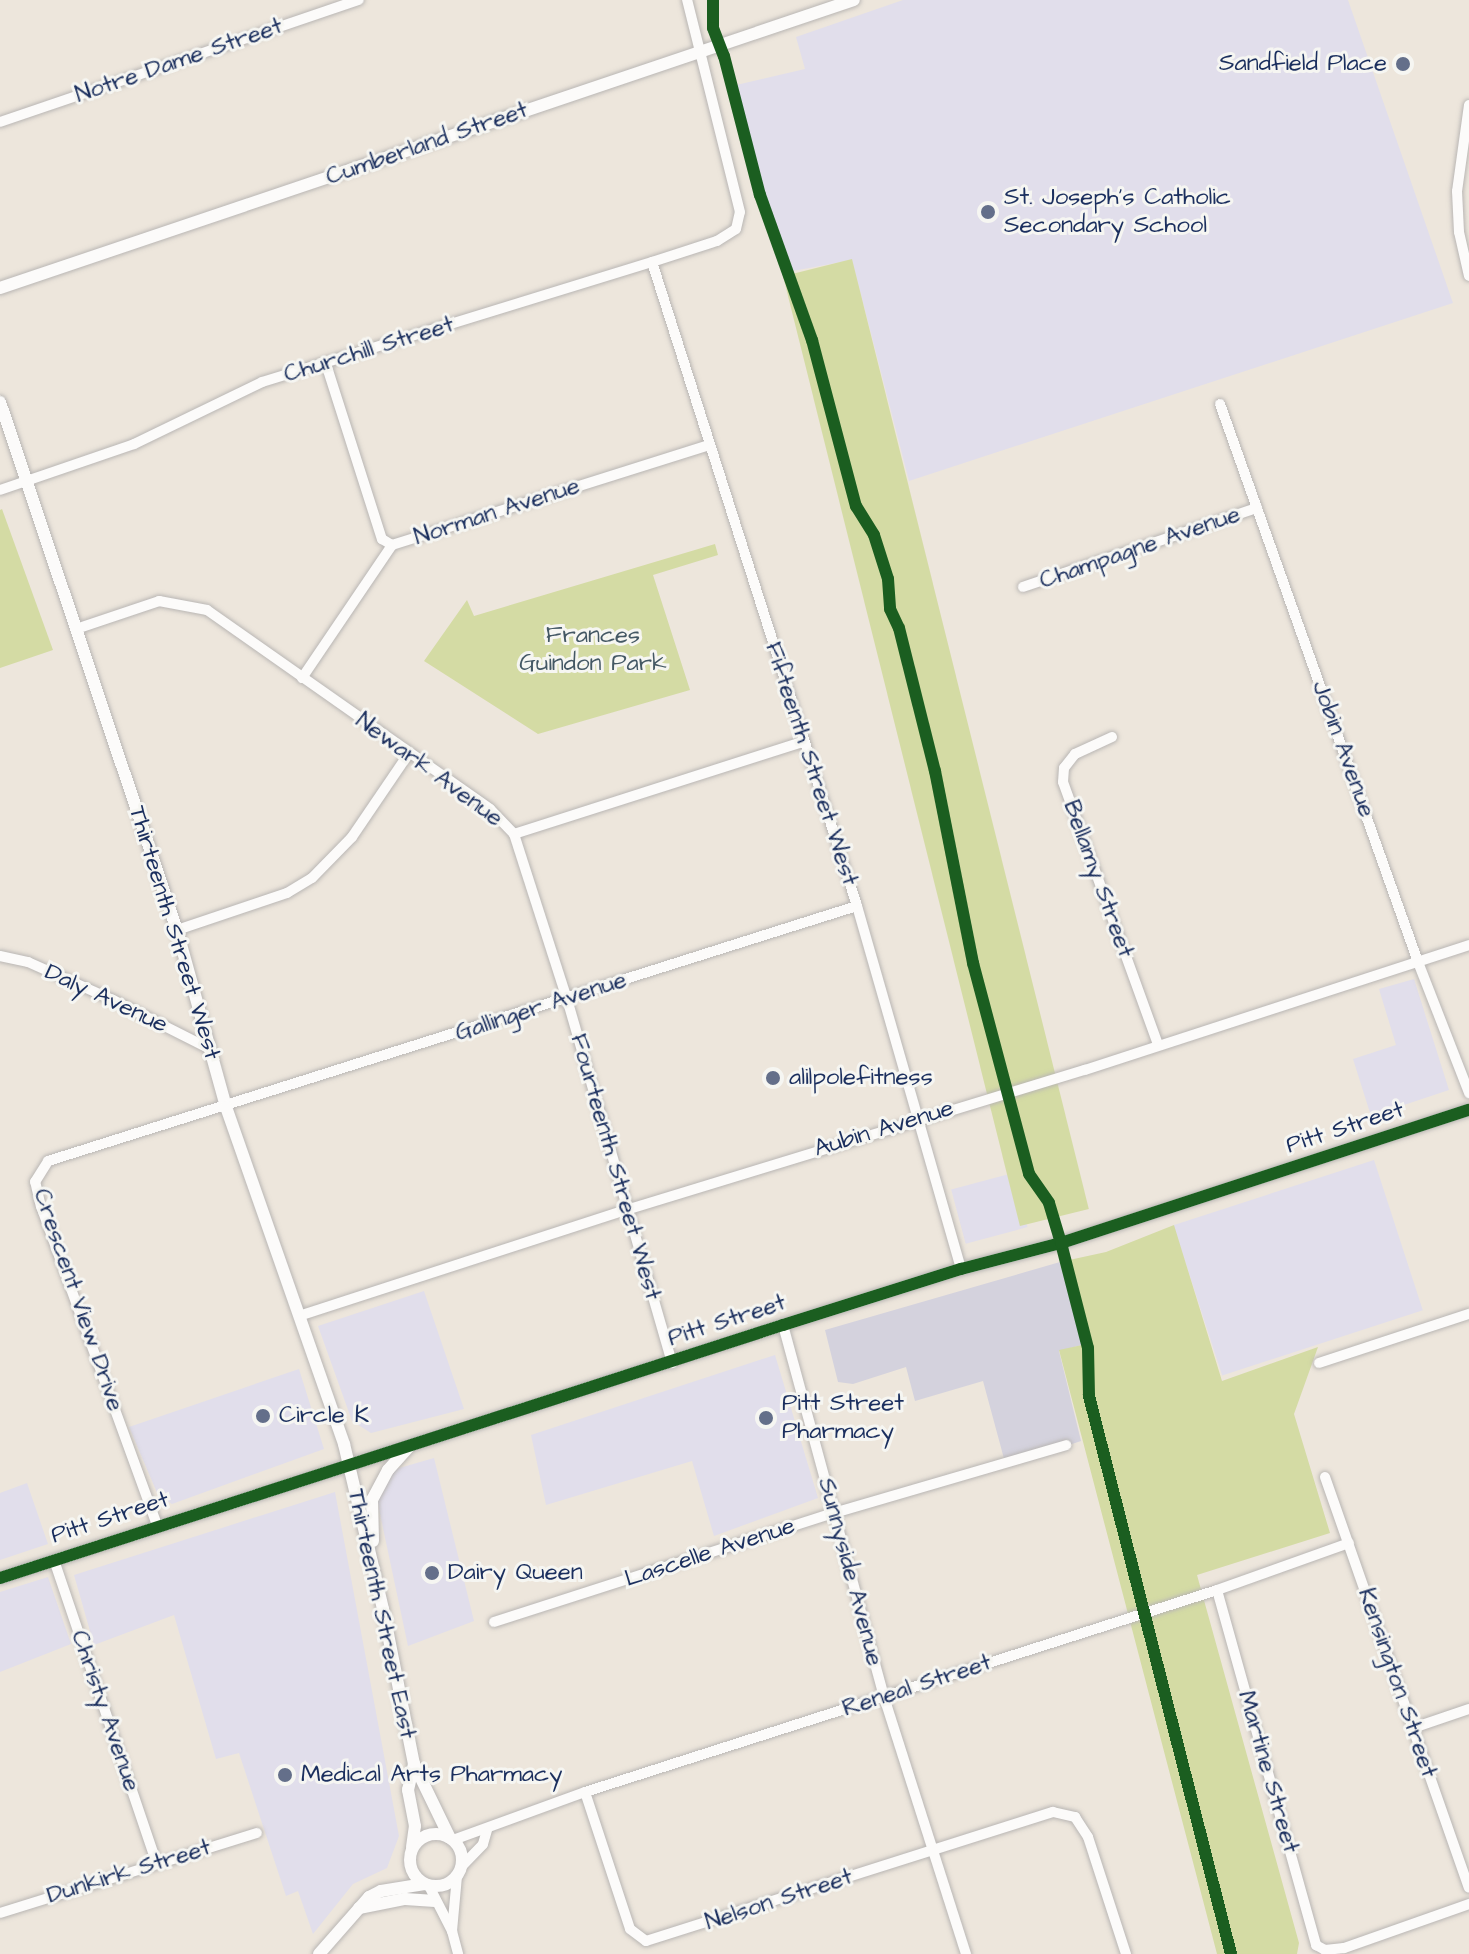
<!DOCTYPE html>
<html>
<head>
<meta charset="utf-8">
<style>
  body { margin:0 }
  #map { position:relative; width:1469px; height:1954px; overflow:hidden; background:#ede6dc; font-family:"Architects Daughter",sans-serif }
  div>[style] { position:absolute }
  .built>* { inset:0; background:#e1deeb; transform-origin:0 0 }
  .industrial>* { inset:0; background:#d4d2dd }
  .green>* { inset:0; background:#d4dba4; transform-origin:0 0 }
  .roads { filter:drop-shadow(0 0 2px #b9b6b4) drop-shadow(0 0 2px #b9b6b4) }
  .minor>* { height:10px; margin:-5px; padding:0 5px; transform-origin:5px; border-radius:5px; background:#fcfbfa }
  .tertiary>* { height:12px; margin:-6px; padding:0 6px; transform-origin:6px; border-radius:6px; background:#fcfbfa }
  .tertiary>.ring { margin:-6px; padding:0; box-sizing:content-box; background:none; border:12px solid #fcfbfa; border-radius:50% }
  .cycleway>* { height:12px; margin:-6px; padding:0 6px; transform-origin:6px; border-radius:6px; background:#1b5e20 }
  .dots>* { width:22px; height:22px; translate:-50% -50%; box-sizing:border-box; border:4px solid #f6f6f2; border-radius:50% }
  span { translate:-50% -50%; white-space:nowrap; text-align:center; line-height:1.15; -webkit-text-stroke:6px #f6f6f2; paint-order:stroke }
  .street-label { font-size:24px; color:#1b2f5e }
  .poi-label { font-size:24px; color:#1b2f5e }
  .right { translate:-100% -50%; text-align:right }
  .left { translate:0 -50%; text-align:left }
  .park-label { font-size:24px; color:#445864 }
</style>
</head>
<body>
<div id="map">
  <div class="built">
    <div style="clip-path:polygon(903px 0,1348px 0,1453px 303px,909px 481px,852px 260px,782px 273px,728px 87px,805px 69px,796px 37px)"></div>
    <div style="clip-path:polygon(1414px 979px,1449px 1090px,1371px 1116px,1353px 1059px,1396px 1045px,1379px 989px)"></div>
    <div style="left:1374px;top:1160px;width:158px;height:211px;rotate:72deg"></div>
    <div style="left:1013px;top:1173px;width:56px;height:64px;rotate:75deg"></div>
    <div style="clip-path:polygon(424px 1291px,464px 1409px,371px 1433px,352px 1421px,318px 1326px)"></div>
    <div style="clip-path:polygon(775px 1355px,818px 1498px,714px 1536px,692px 1461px,546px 1505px,531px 1435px)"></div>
    <div style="clip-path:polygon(299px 1369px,324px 1449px,172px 1504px,158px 1495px,129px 1427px)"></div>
    <div style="clip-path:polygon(434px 1458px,474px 1621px,408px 1646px,376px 1495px,389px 1471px)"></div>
    <div style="clip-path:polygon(27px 1483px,48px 1544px,0 1560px,0 1493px)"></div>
    <div style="clip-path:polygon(335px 1492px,399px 1836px,387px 1868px,353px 1884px,313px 1934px,298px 1891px,286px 1896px,239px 1753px,216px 1759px,174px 1615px,94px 1645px,74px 1575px)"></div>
    <div style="clip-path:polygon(48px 1577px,71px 1644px,0 1672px,0 1592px)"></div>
  </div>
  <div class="industrial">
    <div style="clip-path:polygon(1060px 1262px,1082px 1345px,1059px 1351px,1081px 1441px,1006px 1466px,983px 1381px,915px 1401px,906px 1367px,853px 1384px,838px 1382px,825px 1330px)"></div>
  </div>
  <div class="green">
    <div style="left:852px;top:259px;width:979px;height:71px;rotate:76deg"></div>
    <div style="clip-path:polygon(2px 509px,53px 650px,0 668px,0 510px)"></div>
    <div style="clip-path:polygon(715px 544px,718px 555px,653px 575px,690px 690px,538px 734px,424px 661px,467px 600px,474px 616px)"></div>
    <div style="clip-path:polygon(1174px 1225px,1222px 1381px,1318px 1347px,1294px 1414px,1330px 1533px,1197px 1575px,1299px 1943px,1297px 1954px,1217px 1954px,1059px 1350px,1082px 1345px,1060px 1262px,1106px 1252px)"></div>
  </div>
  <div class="roads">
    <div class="minor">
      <div style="left:1469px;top:105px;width:87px;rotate:97.9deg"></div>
      <div style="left:1457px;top:191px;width:41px;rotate:87.2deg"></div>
      <div style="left:1459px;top:232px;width:45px;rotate:77.2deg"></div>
      <div style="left:0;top:122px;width:379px;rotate:-18.8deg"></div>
      <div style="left:652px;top:262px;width:676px;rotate:72.34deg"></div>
      <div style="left:857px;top:906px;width:378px;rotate:74deg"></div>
      <div style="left:326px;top:364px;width:184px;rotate:72.3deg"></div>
      <div style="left:382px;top:539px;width:12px;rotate:31deg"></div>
      <div style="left:1220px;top:404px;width:592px;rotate:70.46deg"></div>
      <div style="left:1418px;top:962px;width:141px;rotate:68.7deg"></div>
      <div style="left:0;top:490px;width:142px;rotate:-18.9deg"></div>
      <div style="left:134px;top:444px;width:142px;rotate:-25.8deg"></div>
      <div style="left:262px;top:382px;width:408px;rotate:-17.1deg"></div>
      <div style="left:652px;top:262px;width:68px;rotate:-17.9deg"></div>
      <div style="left:717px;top:241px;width:22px;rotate:-32deg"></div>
      <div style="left:736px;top:229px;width:17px;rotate:-77deg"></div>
      <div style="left:740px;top:212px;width:219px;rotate:-104deg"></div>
      <div style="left:1023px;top:587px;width:247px;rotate:-18.7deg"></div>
      <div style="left:76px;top:629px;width:88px;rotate:-18.6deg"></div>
      <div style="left:159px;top:601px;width:49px;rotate:10.6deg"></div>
      <div style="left:207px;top:610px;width:346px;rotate:35.1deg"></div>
      <div style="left:490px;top:809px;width:35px;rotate:46deg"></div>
      <div style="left:514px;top:834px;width:303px;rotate:-17.7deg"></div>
      <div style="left:302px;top:678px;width:161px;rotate:-55.9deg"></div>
      <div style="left:392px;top:545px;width:333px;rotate:-17.5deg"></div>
      <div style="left:1112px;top:737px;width:41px;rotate:155.3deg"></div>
      <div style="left:1075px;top:754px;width:18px;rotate:128deg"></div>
      <div style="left:1064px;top:768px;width:14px;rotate:94deg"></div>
      <div style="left:1063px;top:782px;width:279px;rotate:70.1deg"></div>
      <div style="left:514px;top:834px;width:173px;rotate:72.2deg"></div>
      <div style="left:567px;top:999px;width:379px;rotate:73.9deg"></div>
      <div style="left:177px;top:930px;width:116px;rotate:-18.6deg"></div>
      <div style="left:287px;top:893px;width:29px;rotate:-31deg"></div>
      <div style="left:312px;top:878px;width:57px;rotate:-45.7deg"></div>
      <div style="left:352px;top:837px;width:102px;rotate:-55.8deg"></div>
      <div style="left:0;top:956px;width:29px;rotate:12deg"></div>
      <div style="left:28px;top:962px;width:93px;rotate:24.1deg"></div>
      <div style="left:113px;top:1000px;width:109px;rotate:26.8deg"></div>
      <div style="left:299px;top:1316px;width:344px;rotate:-18deg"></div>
      <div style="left:626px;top:1210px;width:480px;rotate:-17deg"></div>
      <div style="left:1085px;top:1070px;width:404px;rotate:-18deg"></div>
      <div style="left:783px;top:1325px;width:385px;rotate:74.8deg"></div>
      <div style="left:884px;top:1697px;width:270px;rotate:72.3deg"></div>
      <div style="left:1319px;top:1363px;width:158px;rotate:-18.1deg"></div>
      <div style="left:1325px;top:1477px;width:435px;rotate:70.7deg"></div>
      <div style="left:157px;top:1525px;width:338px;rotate:-110deg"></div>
      <div style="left:41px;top:1207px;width:26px;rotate:-103deg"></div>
      <div style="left:35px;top:1182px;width:25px;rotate:-58deg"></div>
      <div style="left:48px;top:1161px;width:848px;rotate:-17.5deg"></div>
      <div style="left:54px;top:1560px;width:319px;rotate:71.3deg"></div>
      <div style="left:1217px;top:1590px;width:369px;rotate:74.4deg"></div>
      <div style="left:1316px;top:1945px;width:10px;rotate:29deg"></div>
      <div style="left:1325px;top:1950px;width:19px;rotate:-6deg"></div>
      <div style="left:1344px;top:1948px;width:133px;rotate:-19.4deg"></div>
      <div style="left:494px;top:1622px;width:357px;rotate:-17.8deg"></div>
      <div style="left:834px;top:1513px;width:242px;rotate:-16.3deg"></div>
      <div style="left:1413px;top:1728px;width:59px;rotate:-18.7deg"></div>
      <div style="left:585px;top:1792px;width:144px;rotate:71.8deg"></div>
      <div style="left:630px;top:1929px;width:20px;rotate:37deg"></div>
      <div style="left:646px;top:1941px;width:427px;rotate:-17.6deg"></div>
      <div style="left:1053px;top:1812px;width:23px;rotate:13deg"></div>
      <div style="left:1075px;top:1817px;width:24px;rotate:57deg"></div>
      <div style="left:1088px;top:1837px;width:123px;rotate:72deg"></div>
      <div style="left:453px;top:1840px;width:140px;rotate:-20deg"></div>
      <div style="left:585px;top:1792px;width:663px;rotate:-17.72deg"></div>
      <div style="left:1217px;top:1590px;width:140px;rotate:-19.6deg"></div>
      <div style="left:462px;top:1866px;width:30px;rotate:-46deg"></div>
      <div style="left:483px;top:1844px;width:15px;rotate:-74deg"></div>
      <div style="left:429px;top:1886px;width:51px;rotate:62.9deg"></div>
      <div style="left:452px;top:1931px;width:24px;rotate:75deg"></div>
      <div style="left:0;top:1913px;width:269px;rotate:-17.3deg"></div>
      <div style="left:452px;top:1931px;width:55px;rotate:-84.8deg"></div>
    </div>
    <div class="tertiary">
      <div style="left:0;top:288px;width:901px;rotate:-18.64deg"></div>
      <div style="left:0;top:402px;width:557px;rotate:71.47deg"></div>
      <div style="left:177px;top:930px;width:184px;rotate:74.5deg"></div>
      <div style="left:226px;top:1107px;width:357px;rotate:70.7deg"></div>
      <div style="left:344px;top:1444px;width:170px;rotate:76.7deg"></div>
      <div style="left:383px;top:1609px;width:158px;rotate:78.7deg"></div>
      <div style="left:414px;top:1764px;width:82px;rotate:64.1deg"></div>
      <div style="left:373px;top:1541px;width:41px;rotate:-91.4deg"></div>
      <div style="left:372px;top:1500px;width:34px;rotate:-62deg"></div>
      <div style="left:388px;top:1470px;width:30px;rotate:-48deg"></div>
      <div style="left:0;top:1578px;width:823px;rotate:-17.91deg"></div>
      <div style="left:783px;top:1325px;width:187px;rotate:-17.5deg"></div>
      <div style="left:961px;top:1269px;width:103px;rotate:-14.6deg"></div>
      <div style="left:1061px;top:1243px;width:429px;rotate:-18.1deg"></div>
      <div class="ring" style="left:410px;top:1834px;width:40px;height:40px"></div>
      <div style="left:412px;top:1847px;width:21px;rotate:-82deg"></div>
      <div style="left:415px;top:1826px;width:37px;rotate:-101deg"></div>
      <div style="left:408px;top:1790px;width:27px;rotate:-77deg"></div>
      <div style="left:359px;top:1908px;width:47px;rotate:-11.1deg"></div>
      <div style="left:405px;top:1899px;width:30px;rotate:4deg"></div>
      <div style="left:319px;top:1954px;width:76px;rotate:-48.7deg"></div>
      <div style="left:369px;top:1897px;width:13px;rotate:-27deg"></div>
      <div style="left:381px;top:1891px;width:44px;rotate:-9.2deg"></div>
    </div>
  </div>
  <div class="cycleway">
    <div style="left:713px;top:0;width:28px;rotate:90deg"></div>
    <div style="left:713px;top:28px;width:30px;rotate:69deg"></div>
    <div style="left:724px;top:56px;width:144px;rotate:75.5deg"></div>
    <div style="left:760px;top:195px;width:154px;rotate:70.3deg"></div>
    <div style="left:812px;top:340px;width:172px;rotate:75.2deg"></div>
    <div style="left:856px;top:506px;width:34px;rotate:58deg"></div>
    <div style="left:874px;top:535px;width:46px;rotate:72.3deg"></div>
    <div style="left:888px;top:579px;width:30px;rotate:86deg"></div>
    <div style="left:890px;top:609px;width:21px;rotate:65deg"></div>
    <div style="left:899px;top:628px;width:147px;rotate:75.9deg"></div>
    <div style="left:935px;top:771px;width:196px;rotate:78.8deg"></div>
    <div style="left:973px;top:963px;width:218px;rotate:75.1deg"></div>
    <div style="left:1029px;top:1174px;width:35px;rotate:55deg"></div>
    <div style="left:1049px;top:1203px;width:42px;rotate:73.3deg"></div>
    <div style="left:1061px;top:1243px;width:108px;rotate:75.6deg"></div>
    <div style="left:1088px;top:1348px;width:48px;rotate:88.8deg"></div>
    <div style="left:1089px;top:1396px;width:576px;rotate:75.72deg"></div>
    <div style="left:0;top:1578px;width:823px;rotate:-17.91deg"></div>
    <div style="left:783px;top:1325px;width:187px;rotate:-17.5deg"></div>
    <div style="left:961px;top:1269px;width:103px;rotate:-14.6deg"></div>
    <div style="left:1061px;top:1243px;width:429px;rotate:-18.1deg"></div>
  </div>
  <div class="dots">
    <div style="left:1403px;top:64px;background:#646f8a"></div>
    <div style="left:988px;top:212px;background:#646f8a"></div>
    <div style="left:773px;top:1078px;background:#646f8a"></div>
    <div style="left:263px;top:1416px;background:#646f8a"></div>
    <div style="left:766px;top:1418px;background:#646f8a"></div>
    <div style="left:432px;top:1573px;background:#646f8a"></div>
    <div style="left:285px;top:1775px;background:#646f8a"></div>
  </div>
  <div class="street-label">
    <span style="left:179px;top:61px;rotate:-19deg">Notre Dame Street</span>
    <span style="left:427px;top:144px;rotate:-19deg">Cumberland Street</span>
    <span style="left:369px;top:350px;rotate:-17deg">Churchill Street</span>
    <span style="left:497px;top:512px;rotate:-18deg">Norman Avenue</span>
    <span style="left:1140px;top:548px;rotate:-19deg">Champagne Avenue</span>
    <span style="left:1343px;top:749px;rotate:70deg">Jobin Avenue</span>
    <span style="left:811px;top:764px;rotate:72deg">Fifteenth Street West</span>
    <span style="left:429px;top:770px;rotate:36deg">Newark Avenue</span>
    <span style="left:1098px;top:879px;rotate:70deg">Bellamy Street</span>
    <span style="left:174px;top:933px;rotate:73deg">Thirteenth Street West</span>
    <span style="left:106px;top:999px;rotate:25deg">Daly Avenue</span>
    <span style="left:541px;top:1007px;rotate:-18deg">Gallinger Avenue</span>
    <span style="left:1345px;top:1128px;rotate:-18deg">Pitt Street</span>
    <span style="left:884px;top:1129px;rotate:-17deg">Aubin Avenue</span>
    <span style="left:615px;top:1167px;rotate:74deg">Fourteenth Street West</span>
    <span style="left:78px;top:1300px;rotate:71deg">Crescent View Drive</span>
    <span style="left:727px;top:1321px;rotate:-18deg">Pitt Street</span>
    <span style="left:110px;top:1518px;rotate:-18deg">Pitt Street</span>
    <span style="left:710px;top:1553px;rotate:-18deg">Lascelle Avenue</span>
    <span style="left:850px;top:1572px;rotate:75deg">Sunnyside Avenue</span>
    <span style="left:381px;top:1614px;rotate:78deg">Thirteenth Street East</span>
    <span style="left:1397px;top:1683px;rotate:71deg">Kensington Street</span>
    <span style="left:917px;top:1686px;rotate:-18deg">Reneal Street</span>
    <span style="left:105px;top:1711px;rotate:71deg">Christy Avenue</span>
    <span style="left:1268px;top:1772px;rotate:74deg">Martine Street</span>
    <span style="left:129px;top:1872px;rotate:-17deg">Dunkirk Street</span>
    <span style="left:779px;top:1900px;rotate:-18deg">Nelson Street</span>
  </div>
  <div class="poi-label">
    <span class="right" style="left:1387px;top:64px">Sandfield Place</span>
    <span class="left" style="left:1004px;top:212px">St. Joseph's Catholic<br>Secondary School</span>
    <span class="left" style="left:789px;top:1078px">alilpolefitness</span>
    <span class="left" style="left:782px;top:1418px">Pitt Street<br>Pharmacy</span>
    <span class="left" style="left:279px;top:1416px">Circle K</span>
    <span class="left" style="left:448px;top:1573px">Dairy Queen</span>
    <span class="left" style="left:301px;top:1775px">Medical Arts Pharmacy</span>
  </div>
  <div class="park-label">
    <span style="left:593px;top:650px">Frances<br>Guindon Park</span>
  </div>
</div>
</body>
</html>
